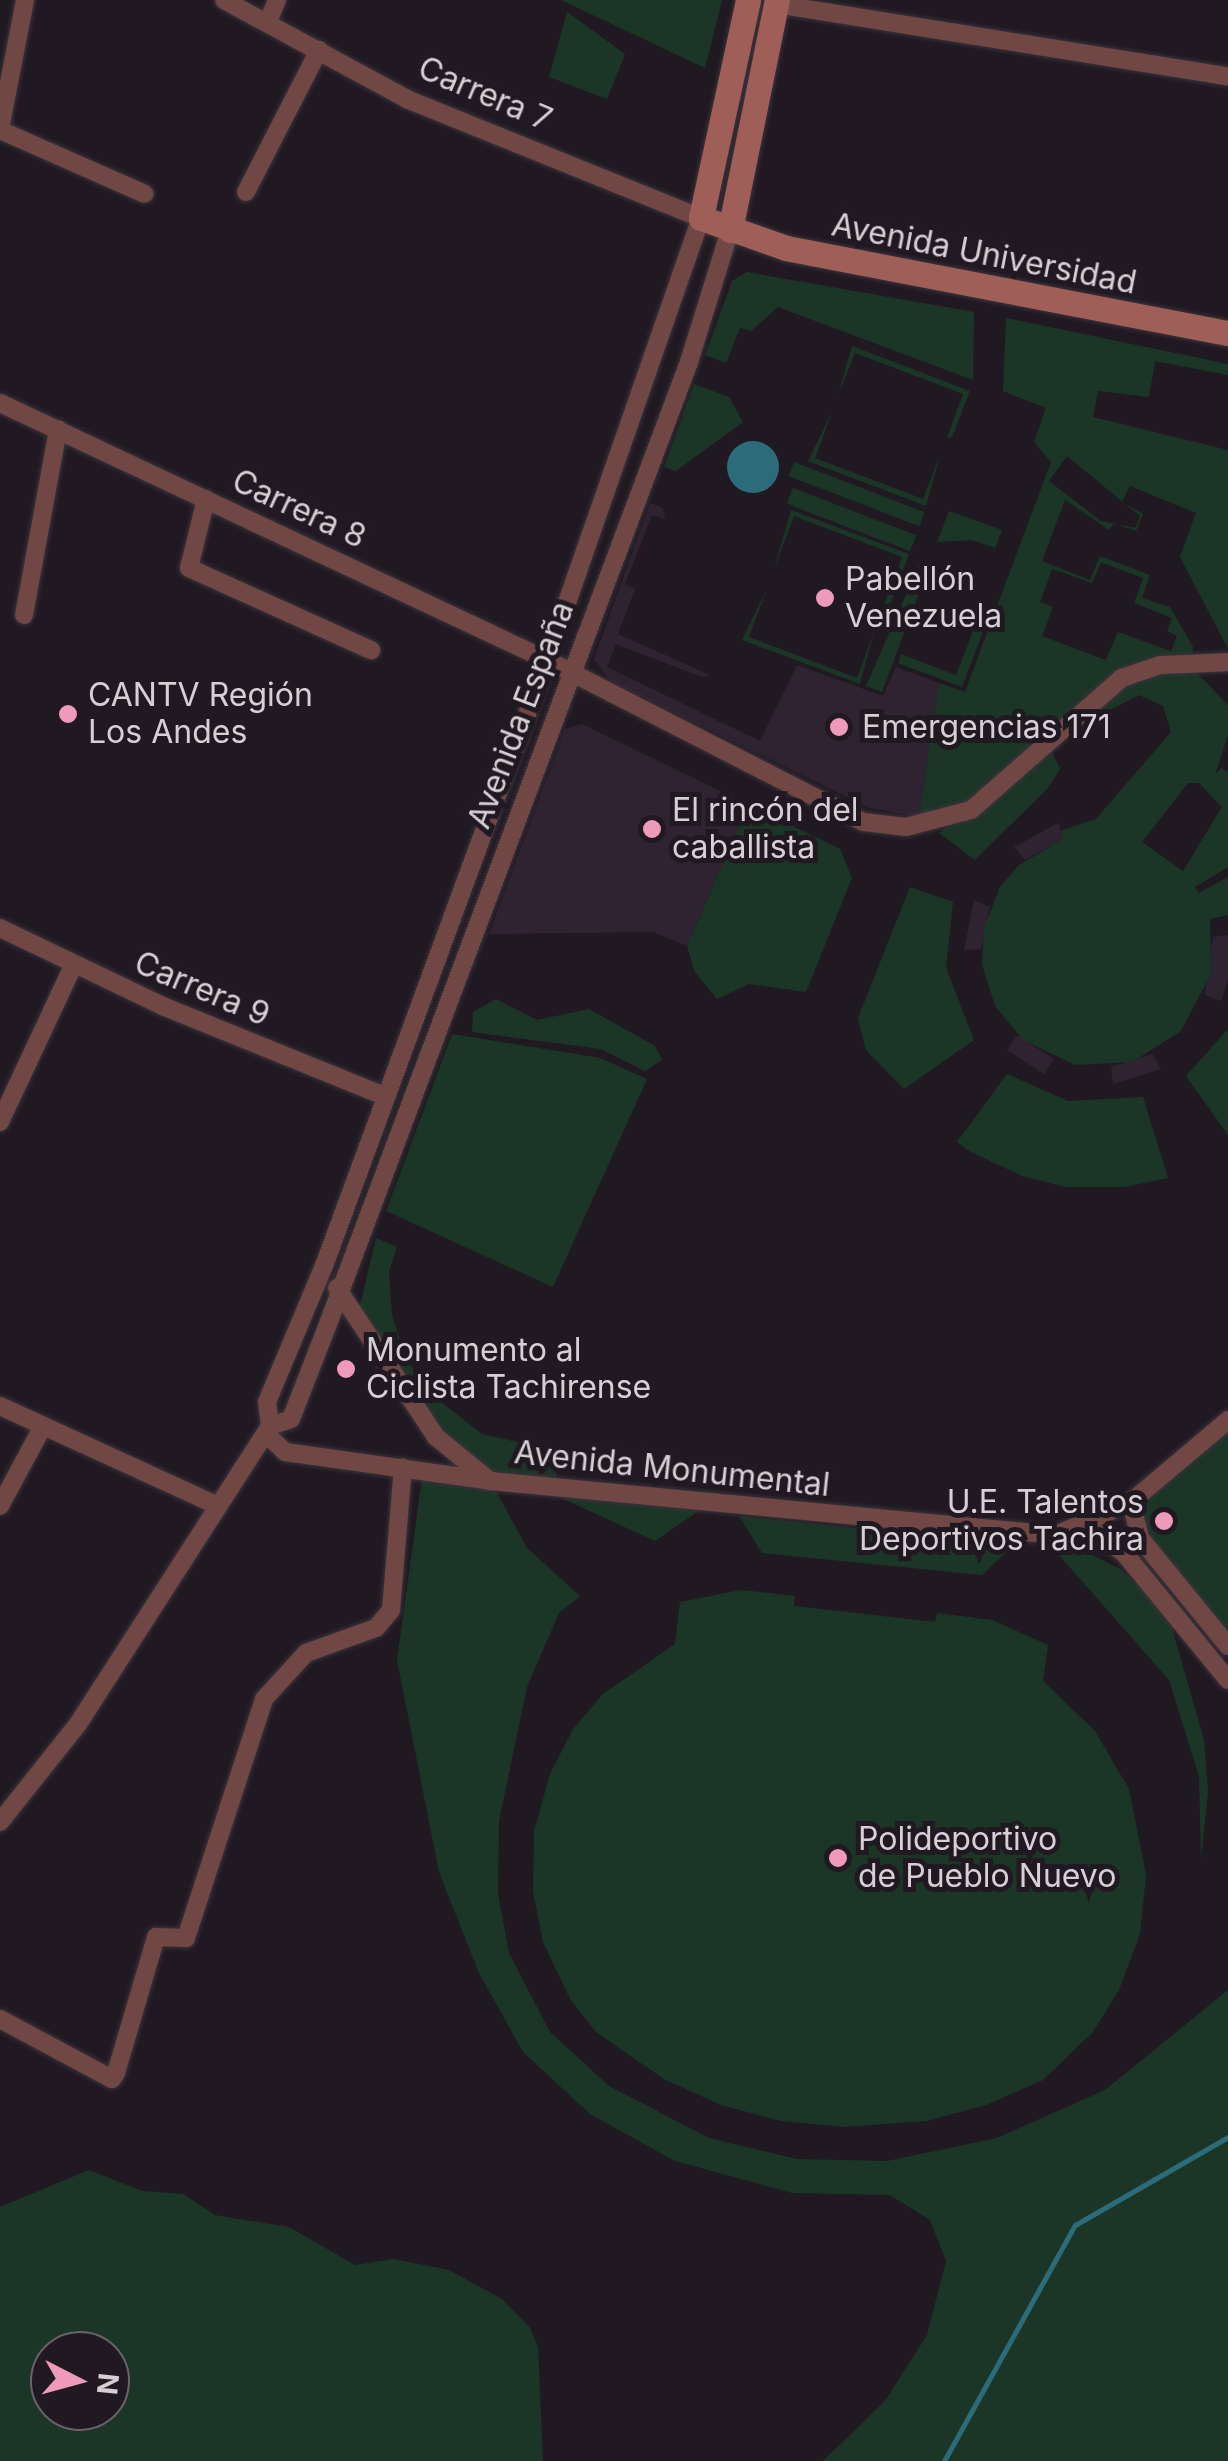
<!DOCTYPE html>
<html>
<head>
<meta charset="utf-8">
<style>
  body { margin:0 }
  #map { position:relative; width:1228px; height:2461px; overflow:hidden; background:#211922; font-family:Inter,sans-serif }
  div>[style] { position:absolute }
  .built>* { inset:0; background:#2f2331; transform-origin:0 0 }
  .green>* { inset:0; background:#1b3627; transform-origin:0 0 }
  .water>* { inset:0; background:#2c6c7a }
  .round { border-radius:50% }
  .stream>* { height:5px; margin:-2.5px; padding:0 2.5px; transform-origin:2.5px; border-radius:2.5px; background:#2c6c7a }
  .roads { filter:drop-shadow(0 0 2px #3a333b) drop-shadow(0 0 2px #3a333b) }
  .street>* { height:18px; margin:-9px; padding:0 9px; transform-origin:9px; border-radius:9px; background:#704744 }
  .secondary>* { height:25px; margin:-12.5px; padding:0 12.5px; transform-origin:12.5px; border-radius:12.5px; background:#a05e59 }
  .dots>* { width:28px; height:28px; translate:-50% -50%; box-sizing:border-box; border:5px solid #211922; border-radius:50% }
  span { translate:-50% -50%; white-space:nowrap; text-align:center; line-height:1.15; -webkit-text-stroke:10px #211922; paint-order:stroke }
  .street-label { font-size:32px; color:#d6d0d6 }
  .poi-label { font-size:32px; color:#d6d0d6 }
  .left { translate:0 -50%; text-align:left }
  .right { translate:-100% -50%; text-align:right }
  .north { position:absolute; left:30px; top:2331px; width:100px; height:100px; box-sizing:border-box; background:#211922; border:2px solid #69626a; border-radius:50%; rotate:96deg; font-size:28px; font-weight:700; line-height:40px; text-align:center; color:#d6d0d6 }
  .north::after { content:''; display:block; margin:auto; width:35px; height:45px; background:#ef9ab9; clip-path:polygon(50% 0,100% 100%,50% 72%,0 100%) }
</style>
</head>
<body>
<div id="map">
  <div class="built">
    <div style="clip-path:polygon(650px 503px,663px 508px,665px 519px,652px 515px,625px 584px,635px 589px,618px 634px,710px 675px,702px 677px,616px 644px,607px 667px,760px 741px,797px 665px,883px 696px,896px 667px,939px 683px,919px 817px,869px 808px,610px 681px,594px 659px)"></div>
    <div style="clip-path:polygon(582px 724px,749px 805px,687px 946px,653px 932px,489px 934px,565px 729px)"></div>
    <div style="clip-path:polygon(1058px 823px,1063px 839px,1025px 860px,1014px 847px)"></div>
    <div style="clip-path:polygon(974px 900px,990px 907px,981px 949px,964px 950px)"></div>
    <div style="clip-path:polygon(1228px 935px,1228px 979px,1221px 1001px,1205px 995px,1213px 937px)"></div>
    <div style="left:1017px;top:1035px;width:44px;height:18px;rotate:33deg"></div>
    <div style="clip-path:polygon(1152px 1054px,1161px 1069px,1113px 1084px,1111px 1067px)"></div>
  </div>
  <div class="green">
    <div style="clip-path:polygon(561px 0,722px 0,705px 68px)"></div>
    <div style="clip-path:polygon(567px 12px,625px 54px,607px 99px,549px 77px)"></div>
    <div style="clip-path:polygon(747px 272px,974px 312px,973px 380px,778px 307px,751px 331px,740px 328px,726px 363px,705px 355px,732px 281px)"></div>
    <div style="clip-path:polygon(evenodd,1006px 318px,1228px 364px,1228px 375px,1155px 361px,1149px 397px,1098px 391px,1093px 417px,1228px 450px,1228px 649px,1180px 557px,1196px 513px,1130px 486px,1122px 502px,1143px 514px,1136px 531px,1114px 523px,1109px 530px,1065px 500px,1042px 561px,1090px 580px,1100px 556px,1150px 575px,1142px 598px,1170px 607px,1193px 647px,1192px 658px,1159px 658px,1118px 672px,998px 783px,974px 800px,919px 817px,939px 683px,965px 692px,1051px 462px,1034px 442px,1046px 408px,1003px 391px,1006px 318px,1067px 456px,1140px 516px,1135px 528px,1101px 521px,1049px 481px,1067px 456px,1006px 318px,1101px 562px,1143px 578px,1134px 603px,1172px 618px,1167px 631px,1177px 636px,1171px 651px,1118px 632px,1106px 660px,1042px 636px,1053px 607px,1040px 602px,1052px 569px,1092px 583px,1101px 562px)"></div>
    <div style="clip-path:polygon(852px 346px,970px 391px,952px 437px,947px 438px,963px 394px,855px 353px,838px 395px)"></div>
    <div style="clip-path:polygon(694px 384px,729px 397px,743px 422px,676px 471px,664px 467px)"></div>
    <div style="clip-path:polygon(832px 412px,815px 458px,923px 499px,940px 455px,926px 506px,808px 461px)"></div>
    <div style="left:794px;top:462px;width:140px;height:15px;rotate:21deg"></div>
    <div style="left:793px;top:488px;width:132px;height:17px;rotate:21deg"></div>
    <div style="clip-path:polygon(791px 510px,909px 554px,891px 603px,884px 605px,902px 557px,794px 516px,774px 569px)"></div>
    <div style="clip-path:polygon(949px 511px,1002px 530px,995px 548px,972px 540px,937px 542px)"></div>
    <div style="clip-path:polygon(920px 563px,929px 566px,882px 692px,866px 686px)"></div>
    <div style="clip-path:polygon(766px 591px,749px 637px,857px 678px,874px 632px,860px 684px,742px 640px)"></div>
    <div style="clip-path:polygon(979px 616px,988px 619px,962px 687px,898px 663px,901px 654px,956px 675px)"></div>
    <div style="clip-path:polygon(evenodd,1140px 670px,1196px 672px,1228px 705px,1228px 735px,1215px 775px,1221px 768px,1228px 772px,1228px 867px,1195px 887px,1199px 893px,1228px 877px,1228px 915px,1210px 919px,1211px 974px,1181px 1031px,1132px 1062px,1075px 1065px,1023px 1040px,995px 1006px,982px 964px,984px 928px,1000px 887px,1019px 865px,1063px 839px,1060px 831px,1096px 819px,1171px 732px,1163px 706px,1139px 695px,1083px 724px,1140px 670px,1188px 783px,1199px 783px,1222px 807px,1183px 871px,1142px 842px,1188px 783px)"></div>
    <div style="clip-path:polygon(1051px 749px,1060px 769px,1048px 788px,975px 860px,939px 833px)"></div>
    <div style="clip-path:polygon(749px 805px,840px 849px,852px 878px,806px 992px,749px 984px,717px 999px,695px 972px,687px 946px)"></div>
    <div style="clip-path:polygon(910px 887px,953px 902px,946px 968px,974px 1040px,904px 1089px,866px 1050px,858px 1018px)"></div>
    <div style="clip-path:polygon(496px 999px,537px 1020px,589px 1009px,655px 1046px,662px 1060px,645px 1071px,601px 1049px,472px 1032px,473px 1012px)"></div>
    <div style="clip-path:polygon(1228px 1029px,1228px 1135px,1186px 1076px)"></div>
    <div style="clip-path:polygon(452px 1034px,600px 1058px,647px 1079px,553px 1287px,386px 1211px)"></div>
    <div style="clip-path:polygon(1007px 1074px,1068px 1101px,1143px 1097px,1168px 1178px,1125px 1187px,1066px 1187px,1022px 1176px,969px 1151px,957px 1142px)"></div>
    <div style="clip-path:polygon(376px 1238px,397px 1247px,389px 1271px,392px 1315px,405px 1356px,428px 1392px,482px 1434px,548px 1449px,557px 1458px,556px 1487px,491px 1482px,527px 1548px,580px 1596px,559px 1613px,527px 1687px,499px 1821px,498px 1894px,509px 1953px,550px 2032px,609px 2086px,709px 2138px,797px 2159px,887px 2161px,997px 2138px,1105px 2090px,1228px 1990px,1228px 2461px,823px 2461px,885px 2401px,927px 2335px,946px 2261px,930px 2220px,890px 2195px,792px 2193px,675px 2161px,590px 2114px,523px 2052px,479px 1973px,439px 1872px,397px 1660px,423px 1471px,488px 1481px,436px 1437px,357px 1319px)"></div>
    <div style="clip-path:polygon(1228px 1428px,1228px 1653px,1138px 1522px,1146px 1500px)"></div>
    <div style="clip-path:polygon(557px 1496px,700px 1510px,655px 1541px)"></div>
    <div style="clip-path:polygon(739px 1516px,1014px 1545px,982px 1575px,762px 1553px)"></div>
    <div style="clip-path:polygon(1051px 1546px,1074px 1546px,1120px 1569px,1166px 1607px,1204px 1740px,1208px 1791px,1201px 1859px,1199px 1776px,1169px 1680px)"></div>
    <div style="clip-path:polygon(741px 1590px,795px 1596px,794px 1606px,935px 1622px,937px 1613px,992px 1620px,1048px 1645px,1043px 1681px,1095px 1731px,1129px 1789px,1146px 1875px,1140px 1934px,1119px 1990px,1093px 2032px,1043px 2080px,986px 2105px,926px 2121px,843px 2127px,781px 2121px,721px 2105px,664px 2079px,596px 2032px,570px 1999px,543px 1942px,533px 1891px,534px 1831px,550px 1774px,573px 1729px,603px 1694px,675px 1644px,680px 1602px)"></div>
    <div style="clip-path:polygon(evenodd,89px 2170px,142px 2191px,183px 2194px,215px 2215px,289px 2227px,355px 2265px,393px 2259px,449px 2270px,502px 2299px,530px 2328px,538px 2347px,543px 2461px,0 2461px,0 2207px,89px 2170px,110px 2351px,110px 2411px,50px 2411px,50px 2351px,110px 2351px)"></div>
  </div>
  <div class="water">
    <div class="round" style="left:727px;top:441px;width:52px;height:52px"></div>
  </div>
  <div class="stream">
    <div style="left:944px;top:2461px;width:270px;rotate:-61deg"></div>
    <div style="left:1075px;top:2225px;width:177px;rotate:-29.9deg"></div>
  </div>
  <div class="roads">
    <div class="street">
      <div style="left:776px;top:4px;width:458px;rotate:9.1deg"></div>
      <div style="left:268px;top:22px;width:24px;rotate:-68deg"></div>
      <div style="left:0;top:129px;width:131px;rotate:-79deg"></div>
      <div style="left:0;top:130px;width:158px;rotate:23.8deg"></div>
      <div style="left:246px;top:192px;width:160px;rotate:-62.8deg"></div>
      <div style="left:0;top:403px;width:604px;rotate:25.17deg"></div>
      <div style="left:547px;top:660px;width:356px;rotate:27.1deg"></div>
      <div style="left:864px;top:822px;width:42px;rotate:6.8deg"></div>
      <div style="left:906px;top:827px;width:67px;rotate:-14.7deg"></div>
      <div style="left:971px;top:810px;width:201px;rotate:-41.2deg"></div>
      <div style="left:1122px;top:678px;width:40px;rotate:-18.9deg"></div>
      <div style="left:1160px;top:665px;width:68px;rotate:-2.5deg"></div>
      <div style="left:206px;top:499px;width:71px;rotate:103.8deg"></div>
      <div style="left:189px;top:568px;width:200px;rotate:24.3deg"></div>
      <div style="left:24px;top:615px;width:189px;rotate:-79.6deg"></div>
      <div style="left:0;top:928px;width:183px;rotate:25.6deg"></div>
      <div style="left:165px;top:1007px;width:236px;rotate:22.1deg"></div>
      <div style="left:0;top:1122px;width:174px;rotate:-64.9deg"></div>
      <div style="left:337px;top:1288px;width:179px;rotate:56.4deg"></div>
      <div style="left:436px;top:1437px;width:70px;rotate:39.2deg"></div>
      <div style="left:0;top:1406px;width:238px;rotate:24.6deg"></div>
      <div style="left:270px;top:1426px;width:22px;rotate:-18deg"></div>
      <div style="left:291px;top:1419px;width:102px;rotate:-68.7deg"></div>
      <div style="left:328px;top:1324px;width:1028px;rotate:-69.43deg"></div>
      <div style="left:689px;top:362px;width:138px;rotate:-72.7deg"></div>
      <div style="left:266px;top:1434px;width:26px;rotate:43deg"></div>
      <div style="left:285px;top:1452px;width:208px;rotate:8deg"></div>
      <div style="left:491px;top:1481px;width:568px;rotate:5.46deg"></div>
      <div style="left:1056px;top:1535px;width:82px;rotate:-23.7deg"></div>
      <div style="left:1131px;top:1502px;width:127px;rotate:-40.2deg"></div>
      <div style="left:1131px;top:1502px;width:37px;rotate:76deg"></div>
      <div style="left:1140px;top:1538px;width:139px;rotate:50.8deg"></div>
      <div style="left:0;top:1506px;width:91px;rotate:-61.7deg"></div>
      <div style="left:1088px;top:1527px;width:44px;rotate:35.8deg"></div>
      <div style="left:1124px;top:1553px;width:164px;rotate:50.7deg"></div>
      <div style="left:0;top:1822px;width:125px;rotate:-51.5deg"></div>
      <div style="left:78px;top:1724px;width:354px;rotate:-57.2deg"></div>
      <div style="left:270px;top:1426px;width:24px;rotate:-97deg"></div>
      <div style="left:267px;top:1402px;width:147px;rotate:-67.3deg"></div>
      <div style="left:324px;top:1266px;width:646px;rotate:-69.8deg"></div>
      <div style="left:547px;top:660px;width:468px;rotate:-70.8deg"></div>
      <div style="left:701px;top:218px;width:317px;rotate:-158deg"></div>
      <div style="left:407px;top:99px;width:208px;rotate:-151.6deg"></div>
      <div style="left:0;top:2019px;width:127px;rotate:28.2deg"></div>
      <div style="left:112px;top:2079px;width:7px;rotate:-56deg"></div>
      <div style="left:116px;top:2073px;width:142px;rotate:-73.6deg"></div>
      <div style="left:156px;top:1937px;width:30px;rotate:2deg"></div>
      <div style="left:186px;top:1938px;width:251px;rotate:-71.9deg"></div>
      <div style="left:264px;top:1699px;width:62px;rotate:-47.6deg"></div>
      <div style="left:306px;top:1653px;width:74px;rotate:-19.7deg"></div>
      <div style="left:376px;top:1628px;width:23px;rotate:-50deg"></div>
      <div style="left:391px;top:1610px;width:143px;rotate:-85.2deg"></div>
    </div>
    <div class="secondary">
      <div style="left:748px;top:0;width:223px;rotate:102.2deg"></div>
      <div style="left:701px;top:218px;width:90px;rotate:19.4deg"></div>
      <div style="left:786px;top:248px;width:450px;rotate:10.9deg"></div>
      <div style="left:730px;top:230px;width:235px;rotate:-78.5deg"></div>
    </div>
  </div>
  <div class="dots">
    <div style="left:825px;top:598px;background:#ef9ab9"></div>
    <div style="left:68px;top:714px;background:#ef9ab9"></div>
    <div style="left:839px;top:727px;background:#ef9ab9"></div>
    <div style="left:652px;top:829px;background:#ef9ab9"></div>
    <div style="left:346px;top:1369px;background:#ef9ab9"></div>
    <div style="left:1164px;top:1521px;background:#ef9ab9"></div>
    <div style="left:838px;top:1858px;background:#ef9ab9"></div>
  </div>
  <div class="street-label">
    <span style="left:485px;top:94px;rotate:23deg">Carrera 7</span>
    <span style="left:984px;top:254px;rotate:11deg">Avenida Universidad</span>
    <span style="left:299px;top:509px;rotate:25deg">Carrera 8</span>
    <span style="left:521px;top:715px;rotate:-69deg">Avenida España</span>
    <span style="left:202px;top:989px;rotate:23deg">Carrera 9</span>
    <span style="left:672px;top:1469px;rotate:6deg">Avenida Monumental</span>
  </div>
  <div class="poi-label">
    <span class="left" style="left:845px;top:598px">Pabellón<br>Venezuela</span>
    <span class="left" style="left:88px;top:714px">CANTV Región<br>Los Andes</span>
    <span class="left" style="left:862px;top:727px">Emergencias 171</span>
    <span class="left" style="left:672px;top:829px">El rincón del<br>caballista</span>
    <span class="left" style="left:366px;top:1369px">Monumento al<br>Ciclista Tachirense</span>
    <span class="right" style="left:1144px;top:1521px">U.E. Talentos<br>Deportivos Tachira</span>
    <span class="left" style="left:858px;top:1858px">Polideportivo<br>de Pueblo Nuevo</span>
  </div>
  <div class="north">N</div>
</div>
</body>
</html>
